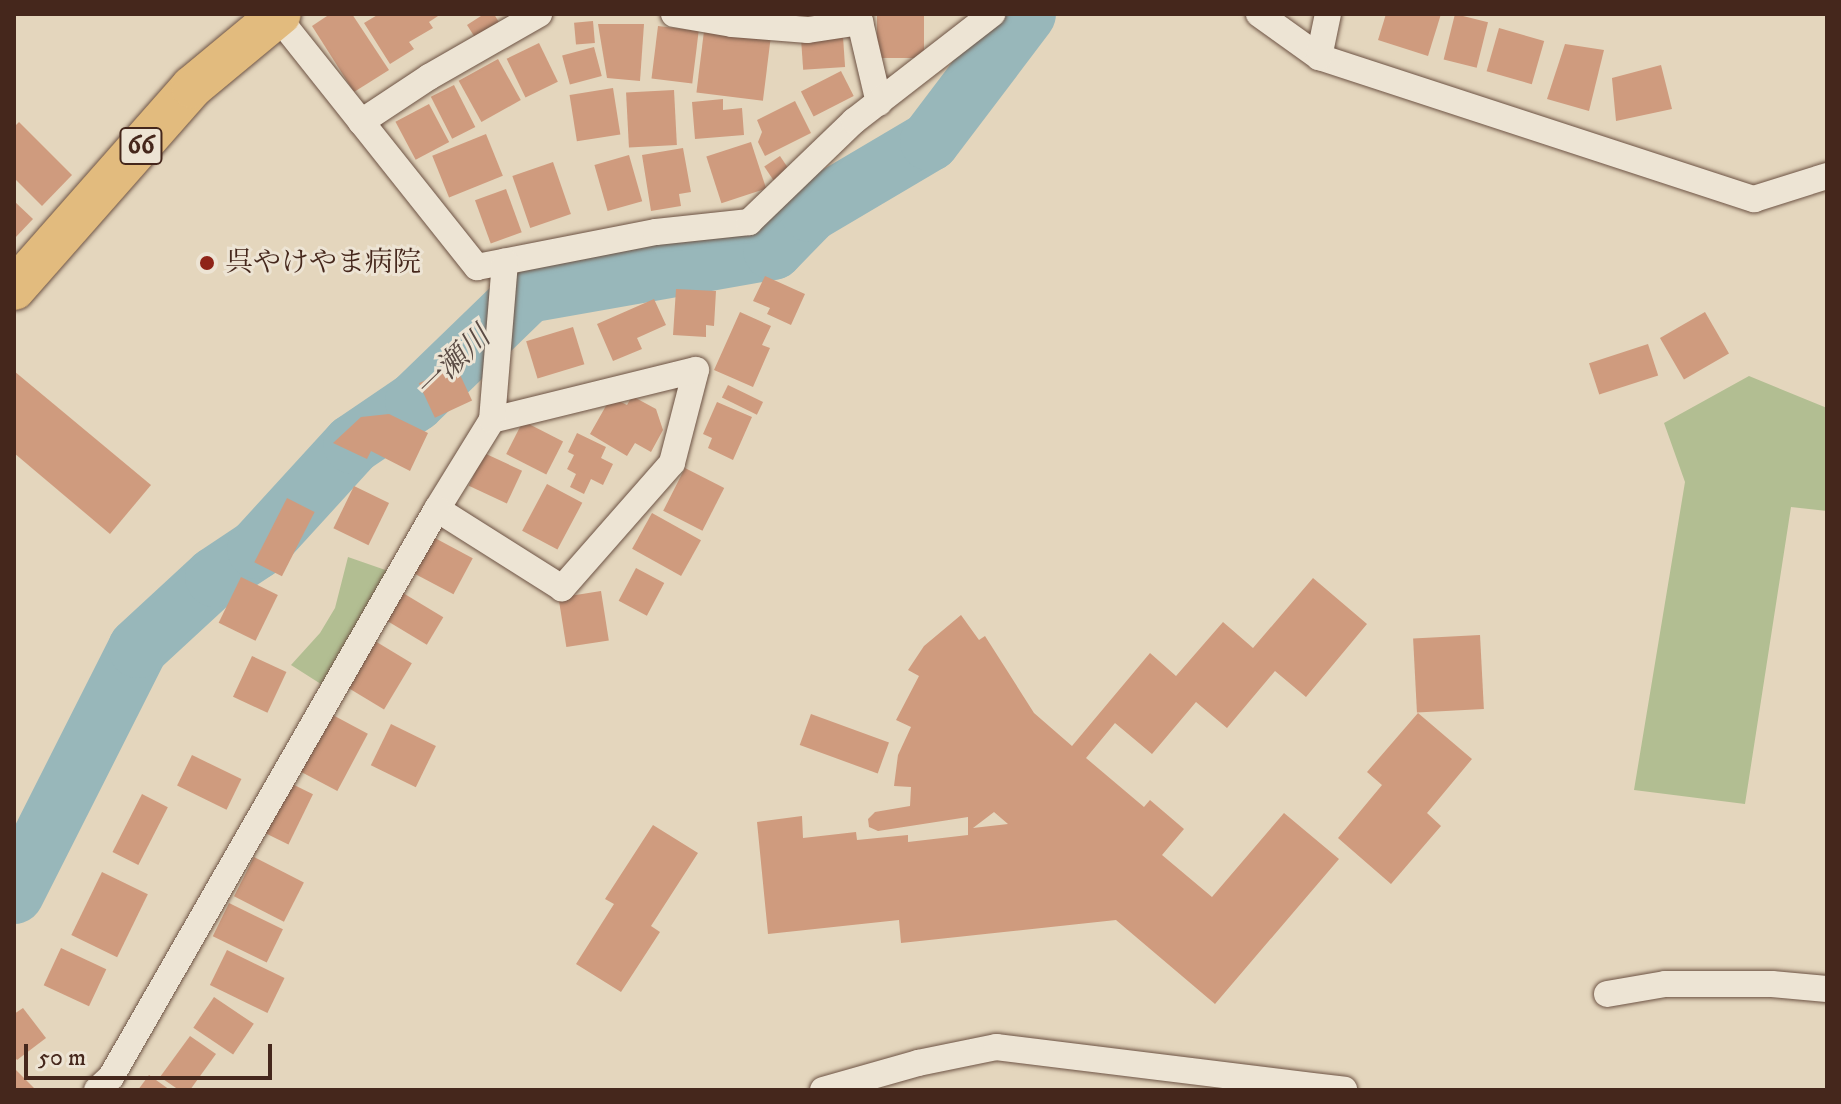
<!DOCTYPE html>
<html>
<head>
<meta charset="utf-8">
<style>
  body { margin:0 }
  #map { position:relative; width:1841px; height:1104px; overflow:hidden; background:#e4d6bd; font-family:"IM FELL DW Pica","Noto Serif JP",serif }
  div>[style] { position:absolute }
  .green>* { inset:0; background:#b2be92 }
  .river>* { height:60px; margin:-30px; padding:0 30px; transform-origin:30px; border-radius:30px; background:#98b7ba }
  .building>* { inset:0; background:#cf9b7e; transform-origin:0 0 }
  .roads { filter:drop-shadow(0 0 2px #6d5344) drop-shadow(0 0 2px #6d5344) }
  .street>* { height:26px; margin:-13px; padding:0 13px; transform-origin:13px; border-radius:13px; background:#ede4d4 }
  .primary>* { height:42px; margin:-21px; padding:0 21px; transform-origin:21px; border-radius:21px; background:#e2bb7e }
  .dots>* { width:22px; height:22px; translate:-50% -50%; box-sizing:border-box; border:4px solid #ede4d4; border-radius:50% }
  span { translate:-50% -50%; white-space:nowrap; text-align:center; line-height:1.15; -webkit-text-stroke:6px #ede4d4; paint-order:stroke }
  .shield-label span { padding:2px 6px; background:#ede4d4; border:2px solid; border-radius:6px; -webkit-text-stroke-width:0 }
  .shield-label { font-size:26px; color:#45271c; font-weight:700 }
  .poi-label { font-size:28px; color:#45271c }
  .left { translate:0 -50%; text-align:left }
  .water-label { font-size:30px; color:#5a4b44; font-style:italic }
  .frame { position:absolute; inset:0; border:16px solid #45271c; pointer-events:none }
  .scale { position:absolute; left:24px; top:1044px; width:248px; height:36px; box-sizing:border-box; border:4px solid #45271c; border-top:0; padding-left:10px; font-size:24px; line-height:28px; white-space:nowrap; color:#45271c; -webkit-text-stroke:6px #ede4d4; paint-order:stroke }
</style>
</head>
<body>
<div id="map">
  <div class="green">
    <div style="clip-path:polygon(1749px 376px,1827px 408px,1827px 511px,1791px 507px,1745px 804px,1634px 790px,1685px 482px,1664px 423px)"></div>
    <div style="clip-path:polygon(348px 557px,394px 573px,324px 686px,291px 665px,320px 633px,335px 608px)"></div>
  </div>
  <div class="river">
    <div style="left:14px;top:894px;width:275px;rotate:-63.2deg"></div>
    <div style="left:138px;top:648px;width:105px;rotate:-42.7deg"></div>
    <div style="left:215px;top:577px;width:50px;rotate:-33.7deg"></div>
    <div style="left:257px;top:549px;width:142px;rotate:-47.6deg"></div>
    <div style="left:353px;top:444px;width:75px;rotate:-34.1deg"></div>
    <div style="left:415px;top:402px;width:157px;rotate:-44deg"></div>
    <div style="left:528px;top:293px;width:249px;rotate:-10deg"></div>
    <div style="left:773px;top:250px;width:53px;rotate:-45.8deg"></div>
    <div style="left:810px;top:212px;width:139px;rotate:-30.6deg"></div>
    <div style="left:930px;top:141px;width:159px;rotate:-52.9deg"></div>
  </div>
  <div class="building">
    <div style="clip-path:polygon(330px 14px,352px 14px,389px 70px,354px 92px,312px 26px)"></div>
    <div style="clip-path:polygon(379px 14px,441px 14px,429px 22px,433px 28px,409px 42px,414px 49px,390px 64px,364px 23px)"></div>
    <div style="clip-path:polygon(484px 14px,494px 14px,500px 24px,476px 39px,467px 25px)"></div>
    <div style="left:877px;top:14px;width:47px;height:44px"></div>
    <div style="clip-path:polygon(1386px 14px,1441px 14px,1428px 56px,1378px 40px)"></div>
    <div style="left:1455px;top:14px;width:34px;height:47px;rotate:14deg"></div>
    <div style="left:593px;top:21px;width:22px;height:19px;rotate:85deg"></div>
    <div style="clip-path:polygon(598px 24px,644px 24px,640px 81px,607px 78px)"></div>
    <div style="left:658px;top:26px;width:41px;height:53px;rotate:7deg"></div>
    <div style="left:1499px;top:28px;width:47px;height:45px;rotate:16deg"></div>
    <div style="left:704px;top:31px;width:67px;height:62px;rotate:7deg"></div>
    <div style="left:843px;top:37px;width:30px;height:42px;rotate:86deg"></div>
    <div style="left:539px;top:43px;width:43px;height:36px;rotate:64deg"></div>
    <div style="clip-path:polygon(1565px 44px,1604px 50px,1589px 111px,1547px 99px)"></div>
    <div style="left:594px;top:47px;width:30px;height:33px;rotate:75deg"></div>
    <div style="left:498px;top:59px;width:47px;height:45px;rotate:61deg"></div>
    <div style="clip-path:polygon(1661px 65px,1672px 109px,1616px 121px,1612px 78px)"></div>
    <div style="left:841px;top:71px;width:28px;height:45px;rotate:63deg"></div>
    <div style="left:454px;top:85px;width:47px;height:26px;rotate:63deg"></div>
    <div style="left:613px;top:88px;width:47px;height:44px;rotate:81deg"></div>
    <div style="left:674px;top:90px;width:55px;height:48px;rotate:87deg"></div>
    <div style="clip-path:polygon(723px 99px,723px 110px,742px 108px,744px 135px,695px 139px,692px 102px)"></div>
    <div style="clip-path:polygon(795px 101px,811px 133px,765px 156px,758px 142px,762px 132px,757px 120px)"></div>
    <div style="left:429px;top:104px;width:43px;height:38px;rotate:62deg"></div>
    <div style="clip-path:polygon(19px 122px,72px 175px,42px 206px,14px 178px,14px 127px)"></div>
    <div style="left:486px;top:134px;width:45px;height:58px;rotate:68deg"></div>
    <div style="left:751px;top:142px;width:49px;height:47px;rotate:72deg"></div>
    <div style="clip-path:polygon(683px 148px,691px 192px,679px 194px,681px 206px,651px 211px,642px 155px)"></div>
    <div style="left:629px;top:155px;width:48px;height:36px;rotate:74deg"></div>
    <div style="left:780px;top:156px;width:18px;height:19px;rotate:56deg"></div>
    <div style="left:553px;top:162px;width:55px;height:43px;rotate:71deg"></div>
    <div style="left:506px;top:189px;width:46px;height:33px;rotate:70deg"></div>
    <div style="clip-path:polygon(14px 201px,33px 219px,14px 239px)"></div>
    <div style="clip-path:polygon(765px 276px,805px 294px,791px 325px,767px 314px,770px 308px,753px 301px)"></div>
    <div style="clip-path:polygon(676px 289px,716px 291px,714px 326px,706px 325px,706px 337px,673px 335px)"></div>
    <div style="clip-path:polygon(654px 299px,666px 325px,637px 338px,642px 349px,613px 361px,597px 324px)"></div>
    <div style="clip-path:polygon(740px 312px,771px 326px,762px 345px,770px 348px,753px 387px,714px 370px)"></div>
    <div style="left:1705px;top:312px;width:48px;height:52px;rotate:60deg"></div>
    <div style="left:573px;top:327px;width:39px;height:49px;rotate:73deg"></div>
    <div style="left:1648px;top:344px;width:33px;height:62px;rotate:72deg"></div>
    <div style="left:456px;top:366px;width:38px;height:41px;rotate:65deg"></div>
    <div style="clip-path:polygon(14px 371px,151px 485px,110px 534px,14px 453px)"></div>
    <div style="left:728px;top:385px;width:39px;height:14px;rotate:26deg"></div>
    <div style="clip-path:polygon(632px 396px,656px 409px,663px 430px,651px 452px,635px 443px,627px 456px,590px 434px,611px 397px,627px 405px)"></div>
    <div style="clip-path:polygon(717px 402px,752px 417px,733px 460px,708px 448px,712px 438px,703px 434px)"></div>
    <div style="clip-path:polygon(389px 414px,428px 433px,410px 471px,371px 451px,367px 459px,333px 443px,361px 417px)"></div>
    <div style="left:523px;top:421px;width:45px;height:37px;rotate:27deg"></div>
    <div style="clip-path:polygon(577px 433px,606px 447px,601px 458px,613px 464px,603px 485px,591px 479px,584px 494px,570px 487px,576px 474px,567px 469px,574px 455px,568px 452px)"></div>
    <div style="left:484px;top:453px;width:42px;height:36px;rotate:25deg"></div>
    <div style="left:685px;top:468px;width:44px;height:48px;rotate:27deg"></div>
    <div style="left:547px;top:484px;width:40px;height:53px;rotate:28deg"></div>
    <div style="left:354px;top:486px;width:39px;height:47px;rotate:26deg"></div>
    <div style="left:287px;top:498px;width:31px;height:72px;rotate:27deg"></div>
    <div style="left:652px;top:513px;width:56px;height:41px;rotate:29deg"></div>
    <div style="left:433px;top:537px;width:45px;height:41px;rotate:28deg"></div>
    <div style="left:636px;top:568px;width:32px;height:37px;rotate:28deg"></div>
    <div style="left:241px;top:577px;width:41px;height:51px;rotate:26deg"></div>
    <div style="clip-path:polygon(evenodd,1313px 578px,1367px 624px,1306px 697px,1275px 671px,1227px 728px,1196px 702px,1152px 754px,1115px 723px,1086px 758px,1144px 807px,1150px 800px,1184px 829px,1162px 855px,1212px 897px,1284px 813px,1339px 859px,1215px 1004px,1116px 920px,901px 943px,899px 920px,768px 934px,757px 822px,802px 816px,803px 838px,856px 832px,857px 840px,908px 835px,908px 842px,968px 835px,968px 817px,878px 831px,869px 827px,868px 819px,875px 812px,910px 806px,911px 787px,894px 786px,898px 755px,911px 727px,896px 720px,919px 676px,908px 670px,924px 646px,961px 615px,979px 640px,985px 636px,1034px 713px,1072px 746px,1150px 653px,1176px 676px,1223px 622px,1253px 648px,1313px 578px,994px 812px,1008px 824px,973px 828px,994px 812px)"></div>
    <div style="left:601px;top:591px;width:50px;height:43px;rotate:81deg"></div>
    <div style="left:403px;top:593px;width:47px;height:32px;rotate:31deg"></div>
    <div style="left:1480px;top:635px;width:74px;height:67px;rotate:87deg"></div>
    <div style="left:375px;top:641px;width:43px;height:54px;rotate:31deg"></div>
    <div style="left:252px;top:656px;width:38px;height:45px;rotate:25deg"></div>
    <div style="left:329px;top:713px;width:44px;height:65px;rotate:28deg"></div>
    <div style="clip-path:polygon(1418px 713px,1472px 759px,1427px 813px,1441px 826px,1391px 884px,1338px 838px,1382px 785px,1367px 772px)"></div>
    <div style="left:811px;top:714px;width:83px;height:33px;rotate:20deg"></div>
    <div style="left:391px;top:724px;width:50px;height:46px;rotate:26deg"></div>
    <div style="left:192px;top:755px;width:55px;height:34px;rotate:26deg"></div>
    <div style="left:286px;top:781px;width:30px;height:56px;rotate:26deg"></div>
    <div style="left:142px;top:794px;width:29px;height:65px;rotate:27deg"></div>
    <div style="clip-path:polygon(653px 825px,698px 853px,651px 926px,660px 932px,621px 992px,576px 964px,614px 904px,605px 899px)"></div>
    <div style="left:254px;top:857px;width:56px;height:44px;rotate:27deg"></div>
    <div style="left:102px;top:872px;width:51px;height:70px;rotate:26deg"></div>
    <div style="left:229px;top:903px;width:60px;height:37px;rotate:26deg"></div>
    <div style="left:61px;top:948px;width:50px;height:41px;rotate:25deg"></div>
    <div style="left:227px;top:950px;width:64px;height:39px;rotate:26deg"></div>
    <div style="left:214px;top:997px;width:48px;height:37px;rotate:34deg"></div>
    <div style="clip-path:polygon(23px 1008px,46px 1038px,17px 1060px,14px 1056px,14px 1014px)"></div>
    <div style="clip-path:polygon(190px 1036px,216px 1054px,190px 1090px,179px 1090px,160px 1077px)"></div>
    <div style="clip-path:polygon(14px 1068px,36px 1090px,14px 1090px)"></div>
    <div style="clip-path:polygon(149px 1075px,170px 1090px,138px 1090px)"></div>
  </div>
  <div class="roads">
    <div class="street">
      <div style="left:674px;top:14px;width:59px;rotate:9.8deg"></div>
      <div style="left:732px;top:24px;width:76px;rotate:4.5deg"></div>
      <div style="left:808px;top:30px;width:53px;rotate:-8.7deg"></div>
      <div style="left:860px;top:22px;width:83px;rotate:76.8deg"></div>
      <div style="left:1259px;top:14px;width:74px;rotate:35.6deg"></div>
      <div style="left:1319px;top:57px;width:458px;rotate:18.1deg"></div>
      <div style="left:1754px;top:199px;width:77px;rotate:-17.5deg"></div>
      <div style="left:277px;top:16px;width:321px;rotate:51.5deg"></div>
      <div style="left:477px;top:267px;width:182px;rotate:-11.1deg"></div>
      <div style="left:656px;top:232px;width:94px;rotate:-6.1deg"></div>
      <div style="left:749px;top:222px;width:146px;rotate:-43.9deg"></div>
      <div style="left:854px;top:121px;width:175px;rotate:-37.8deg"></div>
      <div style="left:1319px;top:57px;width:44px;rotate:-78.2deg"></div>
      <div style="left:361px;top:122px;width:82px;rotate:-33.5deg"></div>
      <div style="left:429px;top:77px;width:127px;rotate:-29.8deg"></div>
      <div style="left:696px;top:370px;width:96px;rotate:104.5deg"></div>
      <div style="left:672px;top:463px;width:167px;rotate:131.3deg"></div>
      <div style="left:562px;top:588px;width:148px;rotate:-147.7deg"></div>
      <div style="left:437px;top:509px;width:105px;rotate:-58.3deg"></div>
      <div style="left:492px;top:420px;width:210px;rotate:-13.8deg"></div>
      <div style="left:492px;top:420px;width:159px;rotate:-85.3deg"></div>
      <div style="left:1607px;top:994px;width:59px;rotate:-9.8deg"></div>
      <div style="left:1665px;top:984px;width:107px"></div>
      <div style="left:1772px;top:984px;width:55px;rotate:5.2deg"></div>
      <div style="left:97px;top:1090px;width:19px;rotate:-43deg"></div>
      <div style="left:111px;top:1077px;width:655px;rotate:-60.15deg"></div>
      <div style="left:823px;top:1090px;width:99px;rotate:-15.9deg"></div>
      <div style="left:918px;top:1063px;width:80px;rotate:-11.6deg"></div>
      <div style="left:996px;top:1047px;width:351px;rotate:7deg"></div>
    </div>
    <div class="primary">
      <div style="left:14px;top:289px;width:269px;rotate:-48.6deg"></div>
      <div style="left:192px;top:87px;width:114px;rotate:-39.7deg"></div>
    </div>
  </div>
  <div class="dots">
    <div style="left:207px;top:263px;background:#8f2418"></div>
  </div>
  <div class="shield-label">
    <span style="left:141px;top:146px">66</span>
  </div>
  <div class="poi-label">
    <span class="left" style="left:225px;top:263px">呉やけやま病院</span>
  </div>
  <div class="water-label">
    <span style="left:454px;top:364px;rotate:-44deg">一瀬川</span>
  </div>
  <div class="frame"></div>
  <div class="scale">50 m</div>
</div>
</body>
</html>
